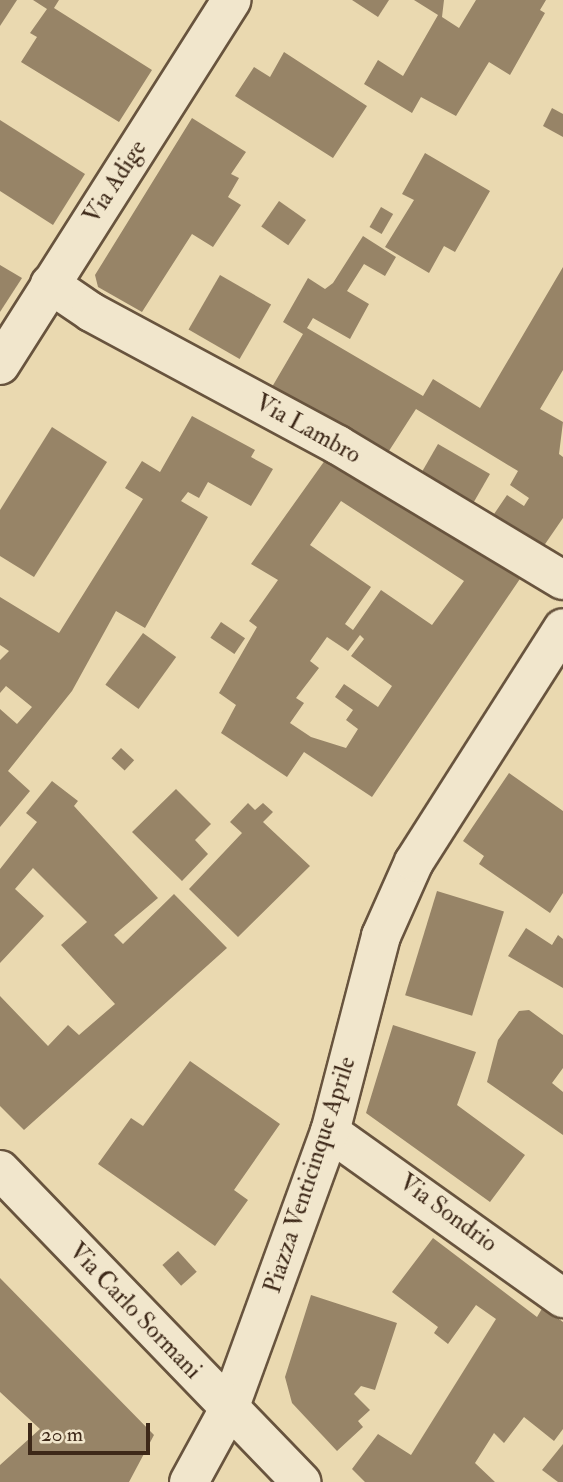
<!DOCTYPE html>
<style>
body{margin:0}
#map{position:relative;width:563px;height:1482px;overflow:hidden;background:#ead9b0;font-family:"IM FELL Double Pica",serif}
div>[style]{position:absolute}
.building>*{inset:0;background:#978467;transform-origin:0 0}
.roads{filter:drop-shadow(2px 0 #68543e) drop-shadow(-2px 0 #68543e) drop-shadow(0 2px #68543e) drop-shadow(0 -2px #68543e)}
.minor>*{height:38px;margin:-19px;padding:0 19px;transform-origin:19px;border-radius:19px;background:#f1e6cc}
.tertiary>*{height:38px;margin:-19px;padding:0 19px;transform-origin:19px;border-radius:19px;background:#f1e6cc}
.secondary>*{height:38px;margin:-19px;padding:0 19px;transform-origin:19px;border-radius:19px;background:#f1e6cc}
span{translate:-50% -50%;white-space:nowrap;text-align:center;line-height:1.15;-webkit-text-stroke:5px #f1e6cc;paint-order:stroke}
.street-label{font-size:24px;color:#3d2818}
.scale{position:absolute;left:28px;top:1423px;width:122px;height:32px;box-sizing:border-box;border:4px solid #3d2818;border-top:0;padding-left:9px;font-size:21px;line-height:24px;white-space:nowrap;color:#3d2818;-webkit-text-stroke:5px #f1e6cc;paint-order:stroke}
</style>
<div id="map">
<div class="building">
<div style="clip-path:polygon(0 0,17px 0,0 26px)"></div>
<div style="clip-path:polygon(33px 0,59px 0,54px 8px,152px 70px,119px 122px,21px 62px,37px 37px,30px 33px,47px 9px)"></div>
<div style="clip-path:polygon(352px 0,389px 0,378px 17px)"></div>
<div style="clip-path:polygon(414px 0,444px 0,442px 17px,459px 28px,476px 0,546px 0,540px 10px,545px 13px,510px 75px,489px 62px,456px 116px,421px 97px,412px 113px,364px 84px,378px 60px,403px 76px,438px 15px)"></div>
<div style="clip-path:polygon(284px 52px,367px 106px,333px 158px,235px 96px,254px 67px,270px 77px)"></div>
<div style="clip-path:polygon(552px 108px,563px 114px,563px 137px,543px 126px)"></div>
<div style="clip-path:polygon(192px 118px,246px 152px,231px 174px,239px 178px,228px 197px,241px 205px,213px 247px,192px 234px,142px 312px,98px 287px,95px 275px)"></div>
<div style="clip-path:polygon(0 120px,85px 174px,53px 225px,0 191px)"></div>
<div style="clip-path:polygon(425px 153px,490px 191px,455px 252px,444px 246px,429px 273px,385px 247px,414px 200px,402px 194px)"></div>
<div style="left:279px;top:201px;width:33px;height:31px;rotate:35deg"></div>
<div style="left:381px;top:207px;width:14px;height:23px;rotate:30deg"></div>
<div style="clip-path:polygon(363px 236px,396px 257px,385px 276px,364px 264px,347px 291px,369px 304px,350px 339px,313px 318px,307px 328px,423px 396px,433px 379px,480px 408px,563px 267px,563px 370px,540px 409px,563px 422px,559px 454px,563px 457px,563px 518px,541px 550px,492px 517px,507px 495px,524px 506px,529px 498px,510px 485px,518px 471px,416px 409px,387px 454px,272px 387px,303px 334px,283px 322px,308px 278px,325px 289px,333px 283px)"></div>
<div style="clip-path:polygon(0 265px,22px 278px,0 312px)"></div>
<div style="left:220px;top:275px;width:59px;height:63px;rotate:30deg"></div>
<div style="clip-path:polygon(192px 416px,255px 450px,251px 457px,273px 469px,251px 506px,208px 482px,199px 498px,188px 492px,181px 501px,208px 517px,145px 628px,116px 611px,72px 691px,8px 771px,30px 791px,0 827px,0 709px,17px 724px,32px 707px,6px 686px,0 693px,0 660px,9px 651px,0 645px,0 597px,59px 633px,143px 499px,125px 488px,142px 461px,160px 472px)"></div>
<div style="clip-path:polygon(52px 427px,107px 462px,34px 577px,0 556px,0 510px)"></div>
<div style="left:438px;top:444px;width:60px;height:34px;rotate:30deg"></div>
<div style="clip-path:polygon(evenodd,333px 449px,526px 570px,372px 797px,304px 752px,287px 777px,221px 733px,236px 705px,219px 693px,257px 627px,249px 621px,278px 580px,251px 564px,333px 449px,341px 501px,464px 581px,432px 625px,381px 590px,353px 630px,345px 624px,371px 587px,310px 545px,341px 501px,333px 449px,360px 635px,364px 639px,351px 656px,392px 686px,378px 707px,344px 684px,335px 697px,353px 710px,346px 720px,358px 729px,346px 748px,311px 737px,290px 723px,304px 703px,296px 698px,319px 668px,310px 661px,327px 637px,348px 651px,360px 635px)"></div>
<div style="left:221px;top:622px;width:29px;height:19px;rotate:34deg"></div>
<div style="left:143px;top:633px;width:41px;height:64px;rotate:36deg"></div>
<div style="left:121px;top:748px;width:18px;height:14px;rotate:43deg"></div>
<div style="clip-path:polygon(509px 773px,563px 811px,563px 893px,550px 913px,479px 864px,484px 856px,463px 841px)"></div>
<div style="clip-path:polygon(52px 781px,78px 801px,74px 806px,158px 898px,114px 935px,123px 944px,174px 894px,227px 948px,24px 1130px,0 1106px,0 996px,48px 1046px,68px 1025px,79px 1035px,115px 1004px,61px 945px,87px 922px,33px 868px,15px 889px,44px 916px,0 963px,0 869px,37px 822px,26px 813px)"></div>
<div style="clip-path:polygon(176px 789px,211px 824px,195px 840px,208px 854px,182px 881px,132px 832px)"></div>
<div style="clip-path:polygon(248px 803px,255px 810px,263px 803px,273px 812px,263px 822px,310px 866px,238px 937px,189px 889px,242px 833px,230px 822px)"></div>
<div style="left:437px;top:891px;width:70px;height:109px;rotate:17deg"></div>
<div style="clip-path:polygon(526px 928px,552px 945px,558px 935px,563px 939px,563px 988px,508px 956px)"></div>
<div style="clip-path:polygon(529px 1010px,563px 1035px,563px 1068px,552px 1083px,563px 1092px,563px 1135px,487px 1082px,498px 1040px,519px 1011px)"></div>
<div style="clip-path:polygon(393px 1025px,476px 1052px,457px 1105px,525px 1155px,490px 1202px,366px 1113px)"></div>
<div style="clip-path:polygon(190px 1061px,280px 1124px,234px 1190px,248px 1200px,215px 1246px,98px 1164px,131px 1118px,143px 1126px)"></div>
<div style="clip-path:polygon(433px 1238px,537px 1317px,543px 1307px,563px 1322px,563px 1429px,554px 1441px,524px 1417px,504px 1443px,494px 1433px,475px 1463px,495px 1482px,365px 1482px,352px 1469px,378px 1434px,411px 1455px,496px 1319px,476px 1305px,448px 1344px,434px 1333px,438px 1327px,392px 1292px)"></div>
<div style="left:178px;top:1251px;width:28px;height:21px;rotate:48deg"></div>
<div style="clip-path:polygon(0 1278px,154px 1435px,129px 1482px,0 1482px,0 1465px,40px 1429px,0 1392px)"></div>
<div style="clip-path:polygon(311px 1295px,397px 1323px,375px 1390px,361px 1386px,354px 1394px,370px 1410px,358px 1421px,363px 1427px,337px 1451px,292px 1403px,285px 1377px)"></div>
<div style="clip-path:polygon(563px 1444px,563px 1482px,558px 1482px,542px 1470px)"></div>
</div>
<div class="roads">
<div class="minor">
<div style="left:50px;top:284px;width:50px;rotate:34.3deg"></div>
<div style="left:91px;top:312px;width:281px;rotate:28.3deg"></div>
<div style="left:338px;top:445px;width:262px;rotate:31deg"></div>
<div style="left:0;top:365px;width:432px;rotate:-57.6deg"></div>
<div style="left:330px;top:1132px;width:286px;rotate:35.5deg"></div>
<div style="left:229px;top:1409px;width:295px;rotate:-70deg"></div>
<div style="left:330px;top:1132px;width:203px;rotate:-75.4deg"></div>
<div style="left:381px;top:936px;width:81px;rotate:-66deg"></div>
<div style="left:414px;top:862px;width:277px;rotate:-57.5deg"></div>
</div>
<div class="tertiary">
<div style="left:189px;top:1482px;width:83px;rotate:-61.3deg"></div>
</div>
<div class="secondary">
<div style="left:0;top:1170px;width:434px;rotate:46deg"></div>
</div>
</div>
<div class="street-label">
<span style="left:115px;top:182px;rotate:-57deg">Via Adige</span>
<span style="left:308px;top:429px;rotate:29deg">Via Lambro</span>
<span style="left:310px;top:1175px;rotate:-72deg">Piazza Venticinque Aprile</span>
<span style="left:448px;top:1213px;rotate:36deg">Via Sondrio</span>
<span style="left:135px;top:1311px;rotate:46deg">Via Carlo Sormani</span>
</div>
<div class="scale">20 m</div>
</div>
